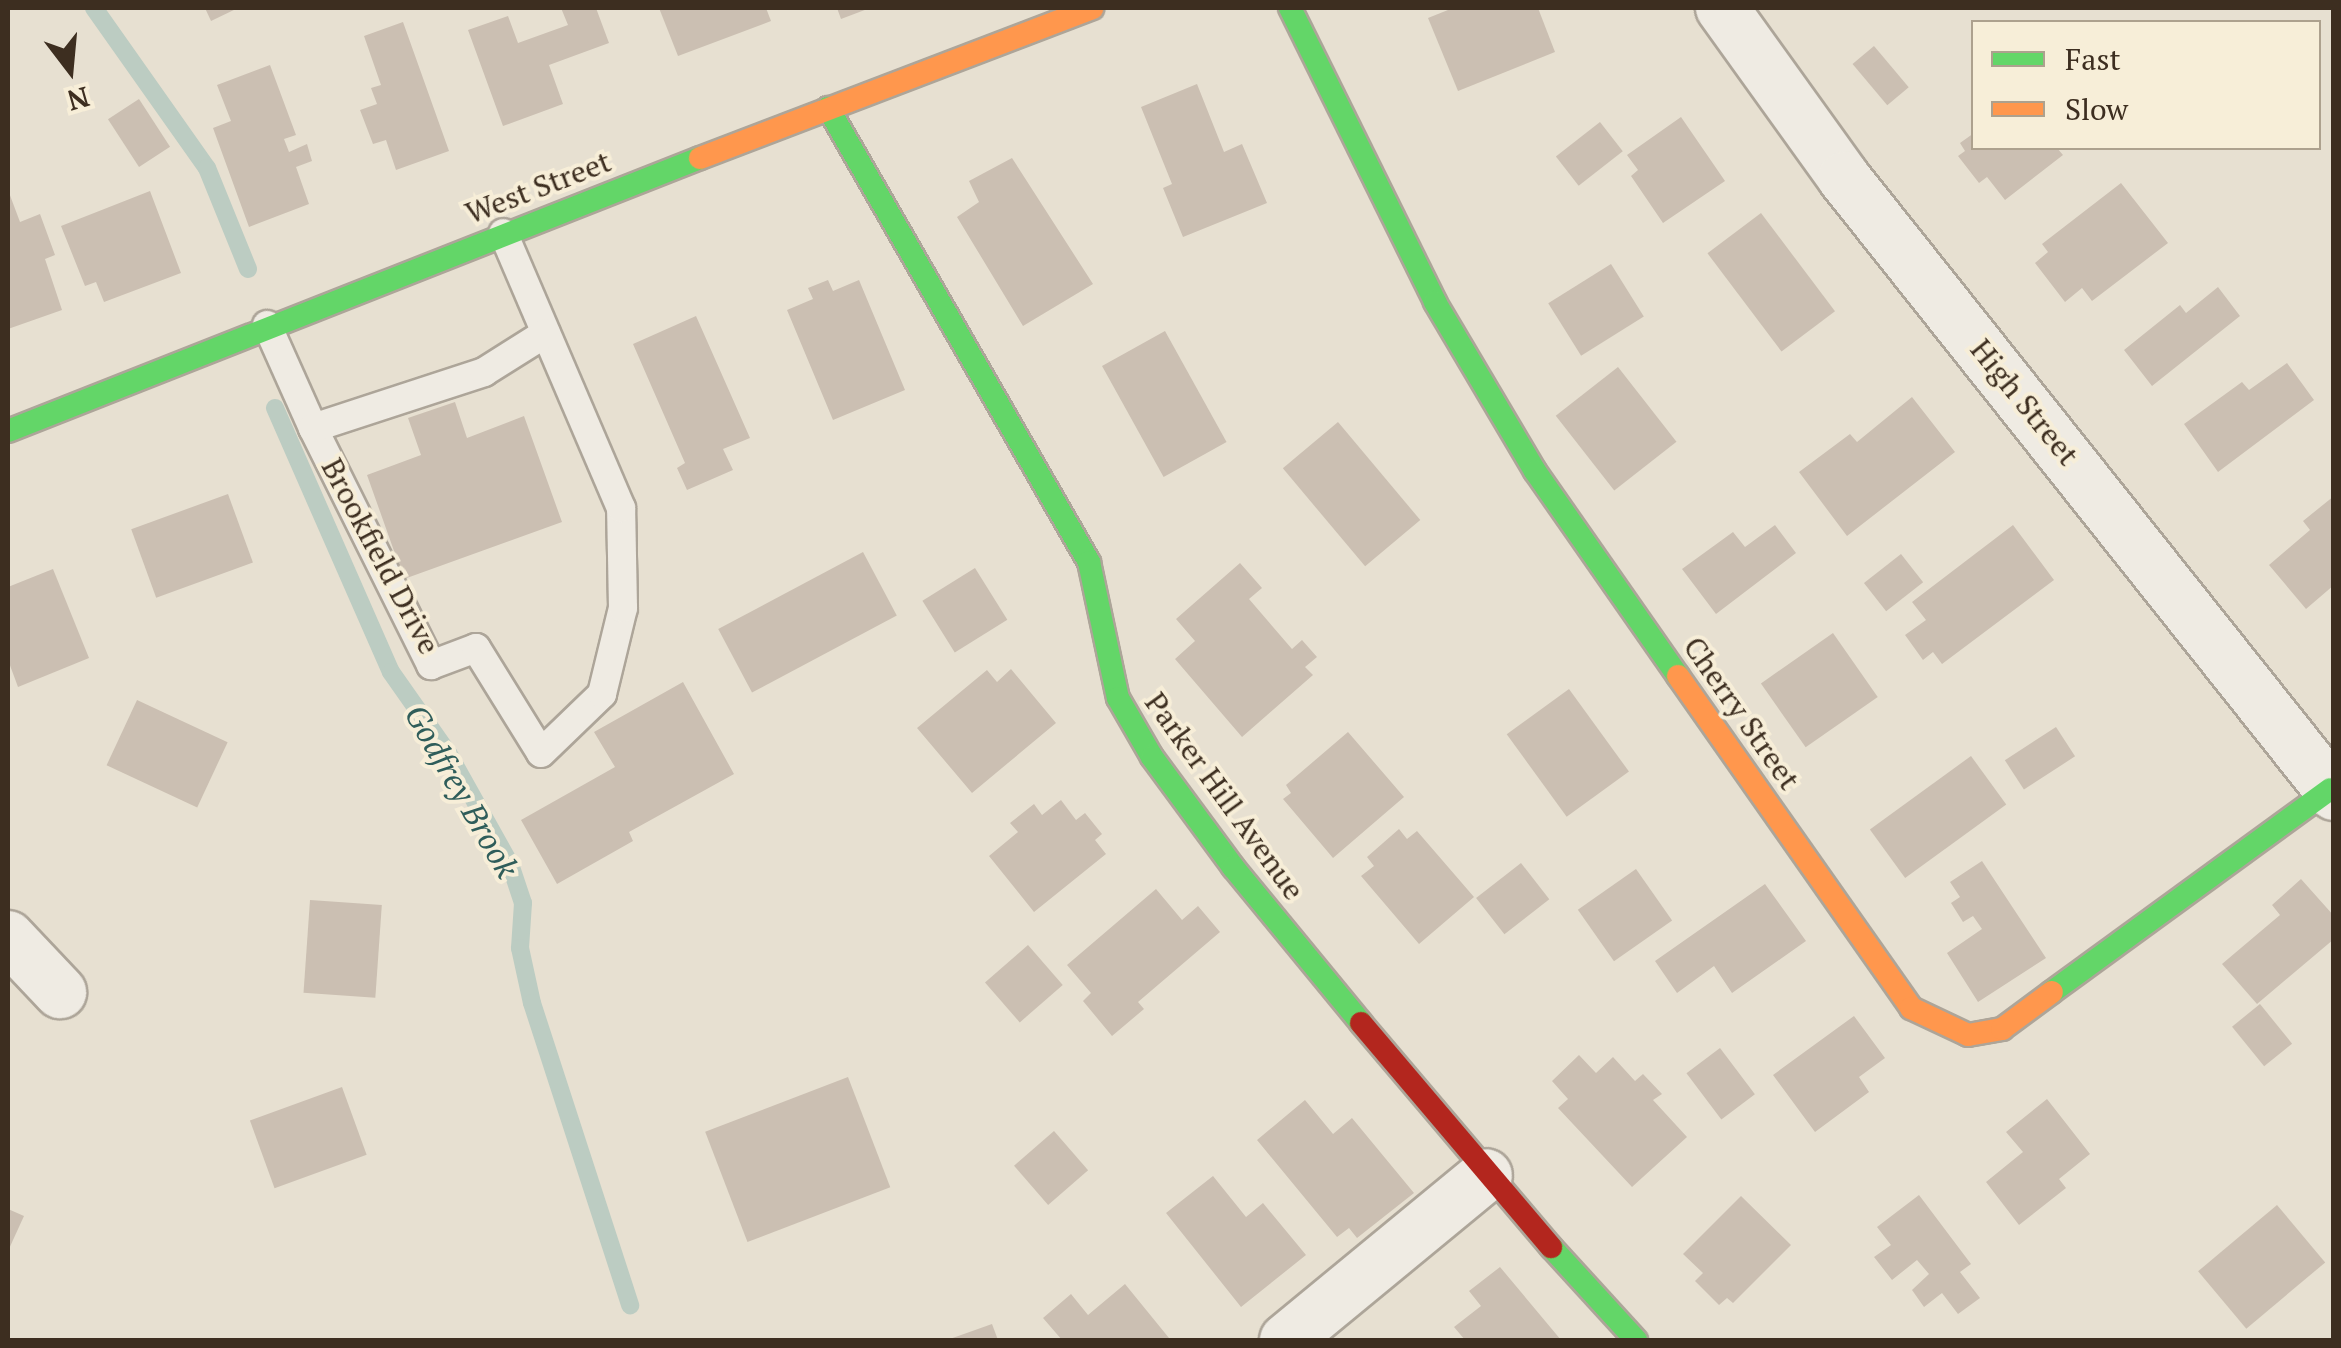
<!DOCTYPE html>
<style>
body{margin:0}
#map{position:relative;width:2341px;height:1348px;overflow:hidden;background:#e7e0d1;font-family:"PT Serif",serif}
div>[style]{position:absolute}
.stream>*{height:18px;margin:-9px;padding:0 9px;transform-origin:9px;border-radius:9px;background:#bcccc2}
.building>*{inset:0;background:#cbbfb2;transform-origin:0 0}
.roads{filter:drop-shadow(2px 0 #ada599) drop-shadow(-2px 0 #ada599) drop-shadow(0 2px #ada599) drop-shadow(0 -2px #ada599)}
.lane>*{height:28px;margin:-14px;padding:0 14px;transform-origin:14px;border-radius:14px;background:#efebe3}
.street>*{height:52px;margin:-26px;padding:0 26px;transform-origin:26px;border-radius:26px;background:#efebe3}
.fast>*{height:22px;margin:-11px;padding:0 11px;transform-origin:11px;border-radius:11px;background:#63d668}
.slow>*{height:22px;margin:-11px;padding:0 11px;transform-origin:11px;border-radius:11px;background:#ff974d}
.jam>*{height:22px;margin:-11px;padding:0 11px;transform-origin:11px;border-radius:11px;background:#b3261e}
span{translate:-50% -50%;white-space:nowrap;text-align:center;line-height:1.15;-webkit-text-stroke:8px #f7eed8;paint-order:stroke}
.street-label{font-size:30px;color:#3d2e20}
.water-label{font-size:32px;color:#2f5d5a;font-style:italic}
.frame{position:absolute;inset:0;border:10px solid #3d2e20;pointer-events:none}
.legend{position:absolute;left:1971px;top:20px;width:350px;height:130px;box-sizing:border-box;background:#f7eed8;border:2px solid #ada18e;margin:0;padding:12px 18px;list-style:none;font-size:30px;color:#3d2e20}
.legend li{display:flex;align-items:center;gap:20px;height:50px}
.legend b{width:50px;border:2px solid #ada18e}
.north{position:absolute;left:20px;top:20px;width:100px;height:100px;-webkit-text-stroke:8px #f7eed8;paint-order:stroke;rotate:164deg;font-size:28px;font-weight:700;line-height:40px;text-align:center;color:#3d2e20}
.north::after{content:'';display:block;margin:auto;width:35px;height:45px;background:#3d2e20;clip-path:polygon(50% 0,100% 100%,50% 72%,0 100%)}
</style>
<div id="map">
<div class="stream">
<div style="left:94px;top:8px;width:196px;rotate:54.8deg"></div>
<div style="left:207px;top:168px;width:109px;rotate:67.9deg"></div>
<div style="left:275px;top:408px;width:288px;rotate:66.3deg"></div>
<div style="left:391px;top:672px;width:99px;rotate:54.9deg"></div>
<div style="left:448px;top:753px;width:127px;rotate:60.8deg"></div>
<div style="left:510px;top:864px;width:41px;rotate:71.6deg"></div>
<div style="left:523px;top:903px;width:45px;rotate:93.8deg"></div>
<div style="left:520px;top:948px;width:56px;rotate:77.7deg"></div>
<div style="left:532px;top:1003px;width:318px;rotate:72deg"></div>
</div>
<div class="building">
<div style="clip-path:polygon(205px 8px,238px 8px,211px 21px)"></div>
<div style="clip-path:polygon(561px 8px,596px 8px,609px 43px,549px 65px,563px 104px,503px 126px,468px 30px,508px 16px,518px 43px,568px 25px)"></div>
<div style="clip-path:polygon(659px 8px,766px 8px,771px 21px,678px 56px)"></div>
<div style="clip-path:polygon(837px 8px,870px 8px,841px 19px)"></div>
<div style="clip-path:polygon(1453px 8px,1538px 8px,1555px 52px,1458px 91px,1428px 18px)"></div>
<div style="clip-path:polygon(403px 22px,449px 151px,396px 170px,386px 140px,373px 144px,360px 110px,377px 104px,371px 88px,381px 85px,364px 36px)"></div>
<div style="left:1874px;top:46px;width:54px;height:28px;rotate:50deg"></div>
<div style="clip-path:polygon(270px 65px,296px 135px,284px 139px,289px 152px,307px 144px,312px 161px,296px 167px,309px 204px,249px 227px,213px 128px,231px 121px,217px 85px)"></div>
<div style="clip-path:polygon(1197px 84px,1224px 152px,1242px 144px,1267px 203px,1183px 237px,1163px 188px,1172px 184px,1141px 107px)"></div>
<div style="left:139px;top:99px;width:57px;height:37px;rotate:57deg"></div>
<div style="clip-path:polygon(1681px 117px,1725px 181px,1663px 223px,1631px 176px,1638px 170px,1627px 155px)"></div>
<div style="left:1600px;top:122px;width:37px;height:56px;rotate:52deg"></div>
<div style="clip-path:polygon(1974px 133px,1974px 148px,2057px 148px,2063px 155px,2005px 200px,1987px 177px,1979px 183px,1958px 156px,1965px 151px,1960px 143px)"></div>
<div style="clip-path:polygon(1012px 158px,1093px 284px,1023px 326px,957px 217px,979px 202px,969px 181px)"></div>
<div style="clip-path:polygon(2121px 183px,2168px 243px,2092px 301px,2082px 288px,2065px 302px,2035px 263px,2048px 252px,2042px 244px)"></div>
<div style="clip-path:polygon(8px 190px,20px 222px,40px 214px,55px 255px,45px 259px,62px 310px,8px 329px)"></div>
<div style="clip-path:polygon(150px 191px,181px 273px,104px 302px,96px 282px,85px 286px,61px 226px)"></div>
<div style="left:1761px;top:213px;width:123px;height:67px;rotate:53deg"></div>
<div style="left:1611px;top:264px;width:62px;height:74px;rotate:58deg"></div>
<div style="clip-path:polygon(828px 280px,833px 291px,859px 280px,905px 390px,833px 420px,787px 310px,813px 299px,808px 288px)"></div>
<div style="clip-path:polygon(2218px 287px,2240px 316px,2152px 386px,2124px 350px,2180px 305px,2186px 313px)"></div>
<div style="clip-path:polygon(696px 316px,750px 438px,723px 449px,733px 470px,687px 490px,677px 468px,685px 463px,633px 344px)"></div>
<div style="left:1165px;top:331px;width:127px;height:72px;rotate:61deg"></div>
<div style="clip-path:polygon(2287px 363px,2314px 400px,2218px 472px,2184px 424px,2242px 382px,2249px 390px)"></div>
<div style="left:1618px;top:367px;width:95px;height:79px;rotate:52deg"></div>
<div style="clip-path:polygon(1912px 397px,1955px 452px,1847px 536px,1799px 472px,1850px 434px,1857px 442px)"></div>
<div style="clip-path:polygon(455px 402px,467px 438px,524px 416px,562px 522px,404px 579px,367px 475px,421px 455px,408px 418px)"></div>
<div style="left:1338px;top:422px;width:128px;height:72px;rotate:50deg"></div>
<div style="left:228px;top:494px;width:73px;height:103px;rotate:70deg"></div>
<div style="clip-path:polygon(2334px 496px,2334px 585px,2306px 609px,2269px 565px,2310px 530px,2303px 521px)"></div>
<div style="clip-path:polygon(1775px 525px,1796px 553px,1716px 614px,1682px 569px,1733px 532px,1745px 547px)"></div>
<div style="clip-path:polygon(2013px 525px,2054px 580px,1942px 664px,1933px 652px,1923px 660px,1905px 635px,1926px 620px,1912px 602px)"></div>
<div style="left:863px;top:552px;width:72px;height:164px;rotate:62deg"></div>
<div style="left:1901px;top:554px;width:36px;height:47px;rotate:52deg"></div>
<div style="clip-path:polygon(1240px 563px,1262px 588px,1249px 599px,1292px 649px,1302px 640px,1317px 657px,1305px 667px,1313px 675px,1242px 737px,1175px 659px,1195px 641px,1176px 619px)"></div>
<div style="left:975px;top:568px;width:61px;height:62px;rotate:58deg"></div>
<div style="clip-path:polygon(53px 569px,89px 658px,18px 687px,8px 660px,8px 587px)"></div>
<div style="left:1833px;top:633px;width:78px;height:88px;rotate:55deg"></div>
<div style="clip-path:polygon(1011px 669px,1056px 723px,972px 793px,917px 728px,987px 670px,997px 682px)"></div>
<div style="clip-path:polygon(683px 682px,734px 774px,629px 832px,633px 841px,557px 884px,521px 820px,615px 767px,594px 732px)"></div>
<div style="left:1569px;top:689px;width:102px;height:77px;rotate:54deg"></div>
<div style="left:137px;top:700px;width:100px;height:72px;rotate:25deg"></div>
<div style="left:2056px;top:727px;width:35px;height:61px;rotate:57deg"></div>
<div style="clip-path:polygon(1348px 732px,1404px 797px,1333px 858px,1283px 799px,1291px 793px,1286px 785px)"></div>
<div style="left:1971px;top:756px;width:60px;height:125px;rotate:54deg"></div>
<div style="clip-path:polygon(1061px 800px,1076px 820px,1085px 813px,1102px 834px,1095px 840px,1106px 854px,1034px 912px,989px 856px,1018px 832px,1010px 823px,1034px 804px,1042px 815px)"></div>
<div style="clip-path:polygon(1399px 829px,1407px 839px,1417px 831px,1474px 897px,1419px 944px,1361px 876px,1374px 866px,1367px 857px)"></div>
<div style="clip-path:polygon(1982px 861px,2046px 958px,1978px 1002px,1947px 953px,1982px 929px,1973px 916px,1963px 922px,1951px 903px,1960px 897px,1950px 882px)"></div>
<div style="left:1521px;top:863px;width:46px;height:57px;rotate:52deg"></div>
<div style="left:1636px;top:869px;width:63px;height:71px;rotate:55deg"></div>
<div style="clip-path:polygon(2301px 879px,2334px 916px,2334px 939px,2257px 1004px,2222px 964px,2280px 915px,2272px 905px)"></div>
<div style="clip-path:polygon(1765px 884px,1806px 941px,1732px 993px,1714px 966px,1677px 993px,1655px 961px)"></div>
<div style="clip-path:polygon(1156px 889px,1182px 920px,1198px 906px,1220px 932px,1138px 1002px,1144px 1009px,1112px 1036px,1083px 1001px,1091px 993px,1067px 965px)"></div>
<div style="left:310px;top:900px;width:72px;height:93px;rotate:4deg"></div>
<div style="left:1028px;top:945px;width:53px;height:57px;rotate:49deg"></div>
<div style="left:2260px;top:1004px;width:51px;height:36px;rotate:51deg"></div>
<div style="clip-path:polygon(1854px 1016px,1885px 1058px,1859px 1077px,1869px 1092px,1815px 1132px,1773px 1075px)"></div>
<div style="left:1720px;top:1048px;width:58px;height:42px;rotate:53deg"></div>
<div style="clip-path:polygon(1579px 1055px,1596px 1073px,1613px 1057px,1635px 1081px,1643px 1074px,1662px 1094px,1653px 1100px,1687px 1137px,1632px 1187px,1558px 1108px,1568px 1099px,1552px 1081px)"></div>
<div style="left:848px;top:1077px;width:118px;height:153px;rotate:69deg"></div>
<div style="left:342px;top:1087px;width:72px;height:98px;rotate:70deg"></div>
<div style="clip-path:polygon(2047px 1099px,2090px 1154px,2059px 1179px,2066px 1188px,2019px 1225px,1986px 1182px,2023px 1152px,2006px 1132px)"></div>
<div style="clip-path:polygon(1305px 1100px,1333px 1134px,1352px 1118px,1414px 1193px,1357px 1238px,1349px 1228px,1337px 1237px,1257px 1140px)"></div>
<div style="left:1054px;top:1131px;width:52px;height:53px;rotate:49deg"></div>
<div style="clip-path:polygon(1213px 1176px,1246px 1217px,1263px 1203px,1306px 1255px,1241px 1307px,1166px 1213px)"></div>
<div style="clip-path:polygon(1919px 1195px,1971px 1264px,1960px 1272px,1980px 1298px,1958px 1314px,1942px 1293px,1924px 1307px,1912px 1290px,1929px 1274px,1917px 1260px,1892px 1280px,1874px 1257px,1891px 1245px,1877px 1227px)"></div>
<div style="clip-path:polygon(1741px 1196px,1791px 1245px,1733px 1303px,1727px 1298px,1719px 1305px,1695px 1281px,1703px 1273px,1683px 1254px)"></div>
<div style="left:2277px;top:1205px;width:75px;height:103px;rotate:50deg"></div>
<div style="clip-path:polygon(8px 1209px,24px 1216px,8px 1251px)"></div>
<div style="clip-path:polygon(1500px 1267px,1561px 1340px,1465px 1340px,1454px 1327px,1481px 1306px,1469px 1291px)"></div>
<div style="clip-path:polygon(1125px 1284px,1169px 1338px,1166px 1340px,1062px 1340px,1043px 1318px,1071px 1294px,1088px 1315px)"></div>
<div style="clip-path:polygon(992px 1324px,998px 1340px,947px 1340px)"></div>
</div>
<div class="roads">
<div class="lane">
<div style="left:267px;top:325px;width:113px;rotate:65.9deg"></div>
<div style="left:313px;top:428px;width:265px;rotate:63.5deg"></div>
<div style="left:431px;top:665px;width:48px;rotate:-20.7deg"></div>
<div style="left:476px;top:648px;width:123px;rotate:58.2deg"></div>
<div style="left:541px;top:753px;width:85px;rotate:-44deg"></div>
<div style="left:602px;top:694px;width:89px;rotate:-76.3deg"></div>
<div style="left:623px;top:608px;width:100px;rotate:-91.1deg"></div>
<div style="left:621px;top:508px;width:299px;rotate:-113.2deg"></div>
<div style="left:313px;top:428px;width:180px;rotate:-18.1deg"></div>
<div style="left:484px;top:372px;width:73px;rotate:-32.2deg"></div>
</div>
<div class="street">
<div style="left:1722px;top:8px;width:209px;rotate:54.3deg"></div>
<div style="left:1844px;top:178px;width:787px;rotate:51.5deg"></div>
<div style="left:8px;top:937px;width:76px;rotate:46.6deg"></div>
<div style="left:1286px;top:1340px;width:259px;rotate:-39.5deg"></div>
</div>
<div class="fast">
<div style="left:1290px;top:8px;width:328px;rotate:63.7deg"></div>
<div style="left:1435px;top:302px;width:196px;rotate:59.4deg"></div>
<div style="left:1535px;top:471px;width:250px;rotate:55.1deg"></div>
<div style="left:828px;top:108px;width:524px;rotate:60.11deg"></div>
<div style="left:1089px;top:562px;width:139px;rotate:78deg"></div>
<div style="left:1118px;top:698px;width:68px;rotate:60deg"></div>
<div style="left:1152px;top:757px;width:137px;rotate:53.6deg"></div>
<div style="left:1233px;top:867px;width:202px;rotate:50.6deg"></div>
<div style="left:8px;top:431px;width:744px;rotate:-21.53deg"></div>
<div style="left:2052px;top:992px;width:344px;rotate:-36.1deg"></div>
<div style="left:1551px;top:1247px;width:126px;rotate:47.6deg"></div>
</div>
<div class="slow">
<div style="left:700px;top:158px;width:420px;rotate:-20.9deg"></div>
<div style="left:1678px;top:676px;width:406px;rotate:54.9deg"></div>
<div style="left:1911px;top:1008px;width:63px;rotate:25.3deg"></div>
<div style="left:1968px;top:1035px;width:35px;rotate:-10deg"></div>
<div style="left:2002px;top:1029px;width:62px;rotate:-36.5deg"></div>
</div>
<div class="jam">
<div style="left:1361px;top:1023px;width:294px;rotate:49.7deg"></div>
</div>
</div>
<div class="street-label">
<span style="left:538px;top:187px;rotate:-21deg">West Street</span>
<span style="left:2025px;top:402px;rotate:51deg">High Street</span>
<span style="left:381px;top:556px;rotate:62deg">Brookfield Drive</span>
<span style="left:1742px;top:713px;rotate:55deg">Cherry Street</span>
<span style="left:1225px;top:796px;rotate:54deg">Parker Hill Avenue</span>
</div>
<div class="water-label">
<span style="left:462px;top:791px;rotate:60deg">Godfrey Brook</span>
</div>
<div class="frame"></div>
<ul class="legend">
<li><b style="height:12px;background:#63d668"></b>Fast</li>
<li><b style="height:12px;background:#ff974d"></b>Slow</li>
</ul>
<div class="north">N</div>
</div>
